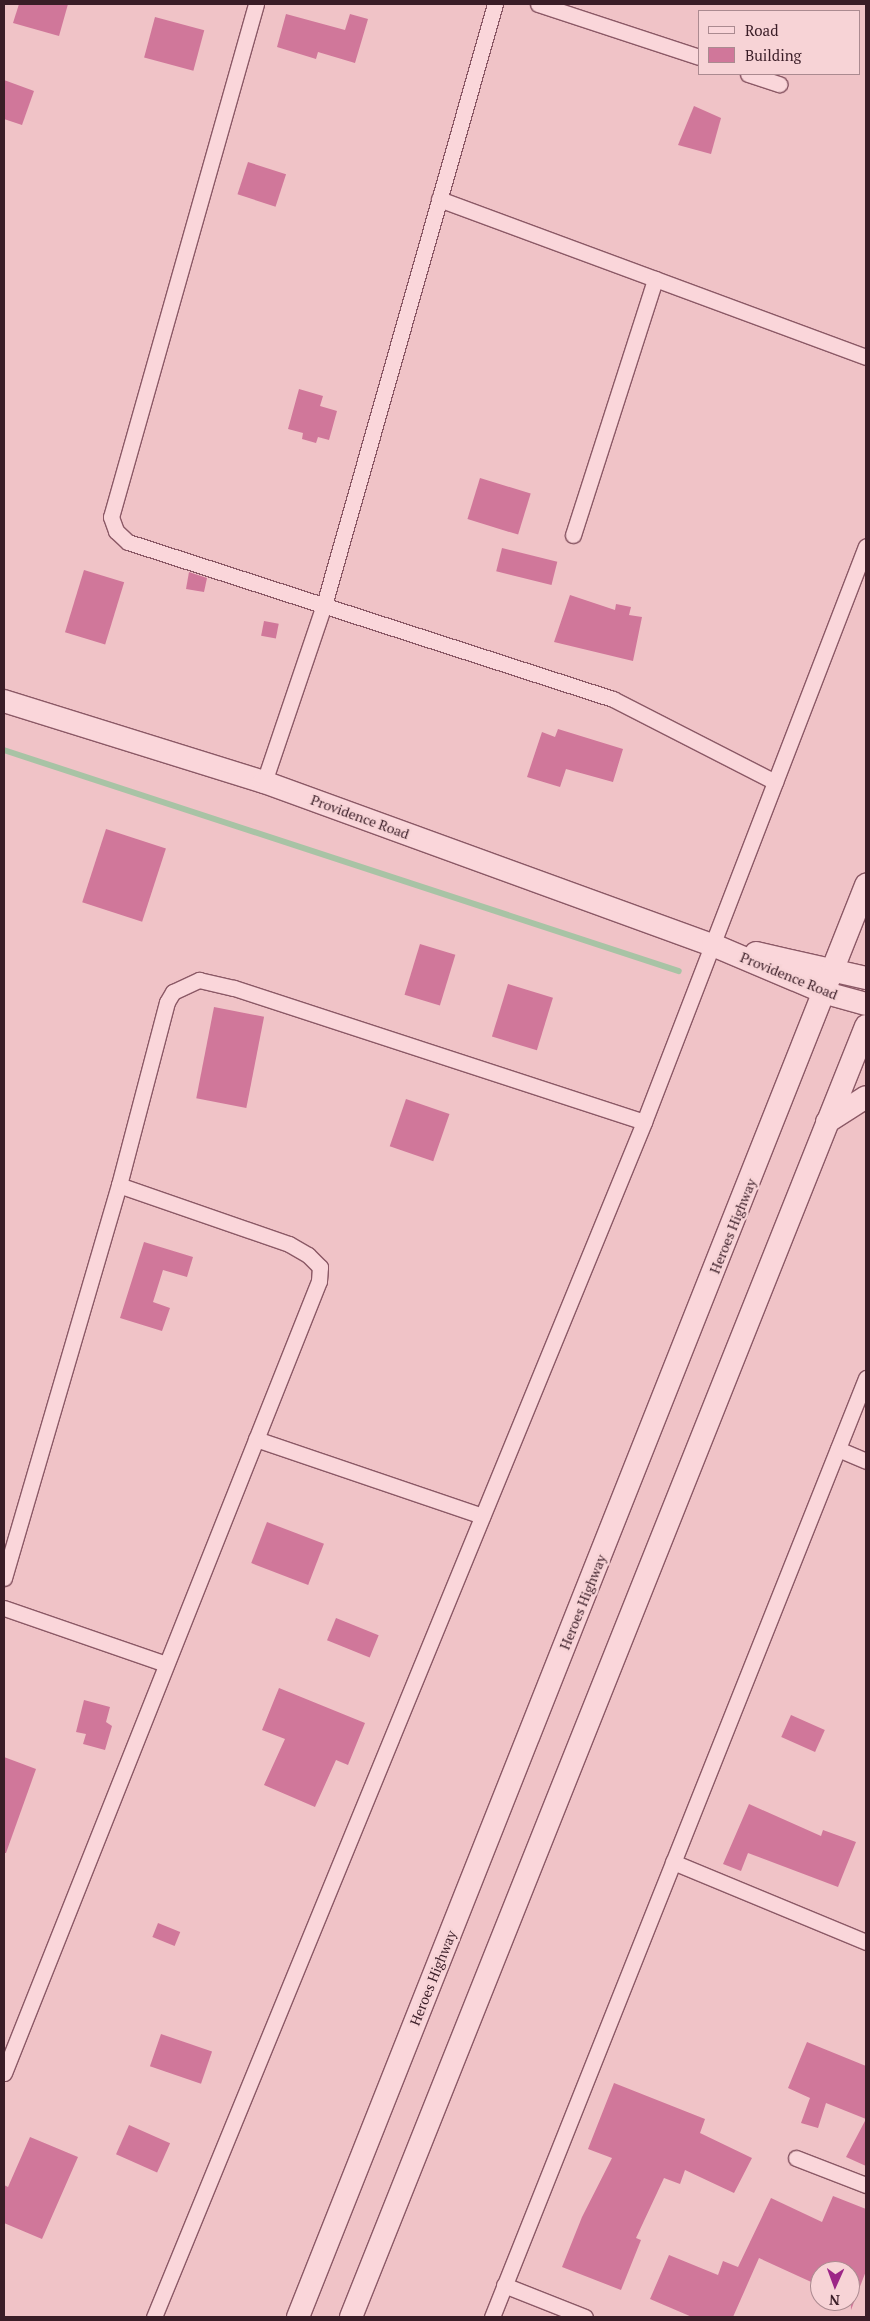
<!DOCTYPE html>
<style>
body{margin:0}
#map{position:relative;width:870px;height:2321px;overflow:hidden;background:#f0c3c7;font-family:"PT Serif",serif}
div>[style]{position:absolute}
.stream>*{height:5.5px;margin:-2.75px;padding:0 2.75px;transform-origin:2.75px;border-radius:2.75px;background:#a8c3a5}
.building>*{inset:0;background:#d0779a;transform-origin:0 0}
.roads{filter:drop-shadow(1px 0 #8b5966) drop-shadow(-1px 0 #8b5966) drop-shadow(0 1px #8b5966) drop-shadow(0 -1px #8b5966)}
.street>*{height:15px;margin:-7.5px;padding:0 7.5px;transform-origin:7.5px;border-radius:7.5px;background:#fad6da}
.secondary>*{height:22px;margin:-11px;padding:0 11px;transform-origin:11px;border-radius:11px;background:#fad6da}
span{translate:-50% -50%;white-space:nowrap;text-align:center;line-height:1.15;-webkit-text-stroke:5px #f7d3d6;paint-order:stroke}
.street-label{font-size:14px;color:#3a1d27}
.frame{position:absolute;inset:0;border:5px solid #3a1d27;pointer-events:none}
.legend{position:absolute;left:698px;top:10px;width:162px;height:65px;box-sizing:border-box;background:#f7d3d6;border:1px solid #ab8a90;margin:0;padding:6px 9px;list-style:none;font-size:15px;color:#3a1d27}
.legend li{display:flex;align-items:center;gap:10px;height:25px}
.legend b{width:25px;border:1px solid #ab8a90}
.north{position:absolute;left:810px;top:2261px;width:50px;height:50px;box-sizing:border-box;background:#f7d3d6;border:1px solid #ab8a90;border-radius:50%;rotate:182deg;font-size:14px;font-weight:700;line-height:20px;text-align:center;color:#3a1d27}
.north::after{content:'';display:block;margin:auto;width:18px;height:22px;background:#9d2687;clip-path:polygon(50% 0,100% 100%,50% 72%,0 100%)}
</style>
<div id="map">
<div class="stream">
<div style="left:4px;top:750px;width:710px;rotate:18.13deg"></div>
</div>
<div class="building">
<div style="clip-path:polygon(19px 4px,68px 4px,59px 36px,13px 23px)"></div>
<div style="clip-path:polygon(286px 14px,345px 30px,350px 14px,368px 19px,355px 63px,318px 52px,316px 59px,277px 47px)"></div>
<div style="left:155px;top:17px;width:51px;height:42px;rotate:15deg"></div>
<div style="clip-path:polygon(4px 80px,34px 91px,22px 125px,4px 119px)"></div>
<div style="clip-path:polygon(694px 106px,721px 118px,711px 154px,678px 145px)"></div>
<div style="left:248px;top:162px;width:40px;height:34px;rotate:18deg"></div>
<div style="clip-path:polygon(299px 389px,323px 396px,320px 406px,337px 411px,329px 440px,318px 437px,316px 443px,302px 439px,303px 433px,288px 429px)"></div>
<div style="left:480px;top:478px;width:53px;height:43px;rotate:17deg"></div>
<div style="left:502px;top:548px;width:57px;height:24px;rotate:14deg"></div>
<div style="left:84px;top:570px;width:42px;height:65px;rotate:17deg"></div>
<div style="clip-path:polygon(189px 572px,207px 578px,204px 592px,186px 589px)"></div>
<div style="clip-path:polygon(570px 595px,615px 610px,616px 604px,631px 607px,629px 615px,642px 617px,633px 661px,554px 642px)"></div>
<div style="left:264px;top:621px;width:15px;height:15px;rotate:11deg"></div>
<div style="clip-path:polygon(558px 729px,623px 749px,613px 782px,566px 769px,560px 787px,527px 777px,542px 732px,555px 737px)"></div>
<div style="left:106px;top:829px;width:63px;height:77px;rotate:18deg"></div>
<div style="left:420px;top:944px;width:37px;height:53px;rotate:17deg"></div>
<div style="left:508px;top:984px;width:47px;height:55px;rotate:17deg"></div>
<div style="left:214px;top:1007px;width:51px;height:93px;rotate:11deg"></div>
<div style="left:406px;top:1099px;width:46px;height:50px;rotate:19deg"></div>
<div style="clip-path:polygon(144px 1242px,193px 1257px,187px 1277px,163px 1270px,153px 1302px,170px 1308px,162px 1331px,120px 1318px)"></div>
<div style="left:267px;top:1522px;width:61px;height:44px;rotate:21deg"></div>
<div style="left:336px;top:1618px;width:46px;height:24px;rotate:22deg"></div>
<div style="clip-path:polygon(279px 1688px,365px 1723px,348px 1765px,336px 1760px,315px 1807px,264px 1785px,285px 1739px,262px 1730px)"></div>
<div style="clip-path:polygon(84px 1700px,110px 1707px,106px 1722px,112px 1726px,105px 1750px,83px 1744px,86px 1734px,76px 1732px)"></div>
<div style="left:791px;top:1715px;width:37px;height:24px;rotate:24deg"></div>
<div style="clip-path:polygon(4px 1757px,36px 1769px,6px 1853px,4px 1853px)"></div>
<div style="clip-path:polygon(749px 1804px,821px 1836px,823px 1830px,856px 1842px,838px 1887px,748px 1853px,741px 1871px,723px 1864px)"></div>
<div style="left:158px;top:1923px;width:24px;height:15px;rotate:22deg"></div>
<div style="left:161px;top:2034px;width:54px;height:34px;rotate:19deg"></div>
<div style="clip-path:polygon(807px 2042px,866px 2066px,866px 2166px,846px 2157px,866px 2119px,826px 2103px,818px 2128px,801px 2123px,810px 2098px,788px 2088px)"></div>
<div style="clip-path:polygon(614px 2083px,705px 2119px,700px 2133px,752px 2158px,734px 2193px,685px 2170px,680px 2184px,664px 2178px,636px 2238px,641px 2240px,621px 2290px,562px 2267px,582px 2217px,612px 2158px,588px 2149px)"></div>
<div style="left:129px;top:2125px;width:45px;height:32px;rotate:24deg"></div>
<div style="clip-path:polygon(30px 2137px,78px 2157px,42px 2239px,4px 2223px,4px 2185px,8px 2187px)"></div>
<div style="clip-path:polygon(833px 2196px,866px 2209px,866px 2271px,851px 2310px,850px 2271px,820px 2271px,820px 2286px,759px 2258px,733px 2317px,692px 2317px,650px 2299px,669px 2255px,718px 2275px,723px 2261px,738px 2267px,771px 2198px,822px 2222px)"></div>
</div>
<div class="roads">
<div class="street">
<div style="left:256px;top:4px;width:533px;rotate:105.78deg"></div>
<div style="left:111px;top:517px;width:15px;rotate:70deg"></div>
<div style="left:116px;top:531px;width:16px;rotate:43deg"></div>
<div style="left:128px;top:542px;width:510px;rotate:17.94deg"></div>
<div style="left:613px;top:699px;width:182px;rotate:27.1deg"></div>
<div style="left:538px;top:4px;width:169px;rotate:18.2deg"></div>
<div style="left:748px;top:74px;width:33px;rotate:18deg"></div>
<div style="left:439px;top:199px;width:455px;rotate:20.3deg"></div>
<div style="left:573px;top:535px;width:269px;rotate:-72.2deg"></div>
<div style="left:264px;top:782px;width:187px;rotate:-71.3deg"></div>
<div style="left:324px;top:605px;width:625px;rotate:-74.12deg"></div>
<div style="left:256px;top:1439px;width:239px;rotate:18.8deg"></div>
<div style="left:838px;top:1449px;width:30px;rotate:23deg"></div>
<div style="left:4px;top:1578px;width:409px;rotate:-73.7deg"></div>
<div style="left:119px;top:1185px;width:189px;rotate:-75.3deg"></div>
<div style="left:167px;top:1002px;width:12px;rotate:-59deg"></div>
<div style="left:173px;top:992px;width:29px;rotate:-25deg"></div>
<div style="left:199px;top:980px;width:36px;rotate:13deg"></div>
<div style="left:234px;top:988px;width:431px;rotate:18.1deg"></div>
<div style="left:4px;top:1608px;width:171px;rotate:19.1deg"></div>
<div style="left:673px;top:1862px;width:209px;rotate:22.5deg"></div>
<div style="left:4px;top:2073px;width:852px;rotate:-68.31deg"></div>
<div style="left:319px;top:1281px;width:14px;rotate:-86deg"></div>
<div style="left:320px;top:1267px;width:17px;rotate:-135deg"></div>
<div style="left:308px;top:1255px;width:22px;rotate:-150deg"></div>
<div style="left:289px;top:1244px;width:180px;rotate:-160.9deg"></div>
<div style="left:796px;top:2158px;width:75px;rotate:21.1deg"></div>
<div style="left:504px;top:2285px;width:87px;rotate:21.6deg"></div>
<div style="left:154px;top:2317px;width:1292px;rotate:-67.7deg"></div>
<div style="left:644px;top:1122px;width:617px;rotate:-68.92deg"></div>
<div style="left:492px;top:2317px;width:1011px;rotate:-68.28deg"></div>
</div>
<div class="secondary">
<div style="left:4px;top:701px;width:272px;rotate:17.3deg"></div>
<div style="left:264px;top:782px;width:478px;rotate:20deg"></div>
<div style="left:713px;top:945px;width:123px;rotate:23deg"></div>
<div style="left:826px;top:993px;width:41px;rotate:15.4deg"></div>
<div style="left:756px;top:953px;width:113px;rotate:12.8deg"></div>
<div style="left:827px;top:1122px;width:46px;rotate:-32.7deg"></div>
<div style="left:298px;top:2317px;width:1541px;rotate:-68.36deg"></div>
<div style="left:351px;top:2317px;width:1390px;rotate:-68.25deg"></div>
</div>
</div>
<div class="street-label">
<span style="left:360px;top:817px;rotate:20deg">Providence Road</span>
<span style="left:789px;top:976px;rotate:22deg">Providence Road</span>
<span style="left:733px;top:1226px;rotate:-68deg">Heroes Highway</span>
<span style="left:583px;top:1602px;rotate:-68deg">Heroes Highway</span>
<span style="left:433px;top:1978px;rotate:-68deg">Heroes Highway</span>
</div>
<div class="frame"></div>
<ul class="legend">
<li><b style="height:6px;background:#fad6da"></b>Road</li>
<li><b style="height:14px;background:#d0779a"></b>Building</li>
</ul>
<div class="north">N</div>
</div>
